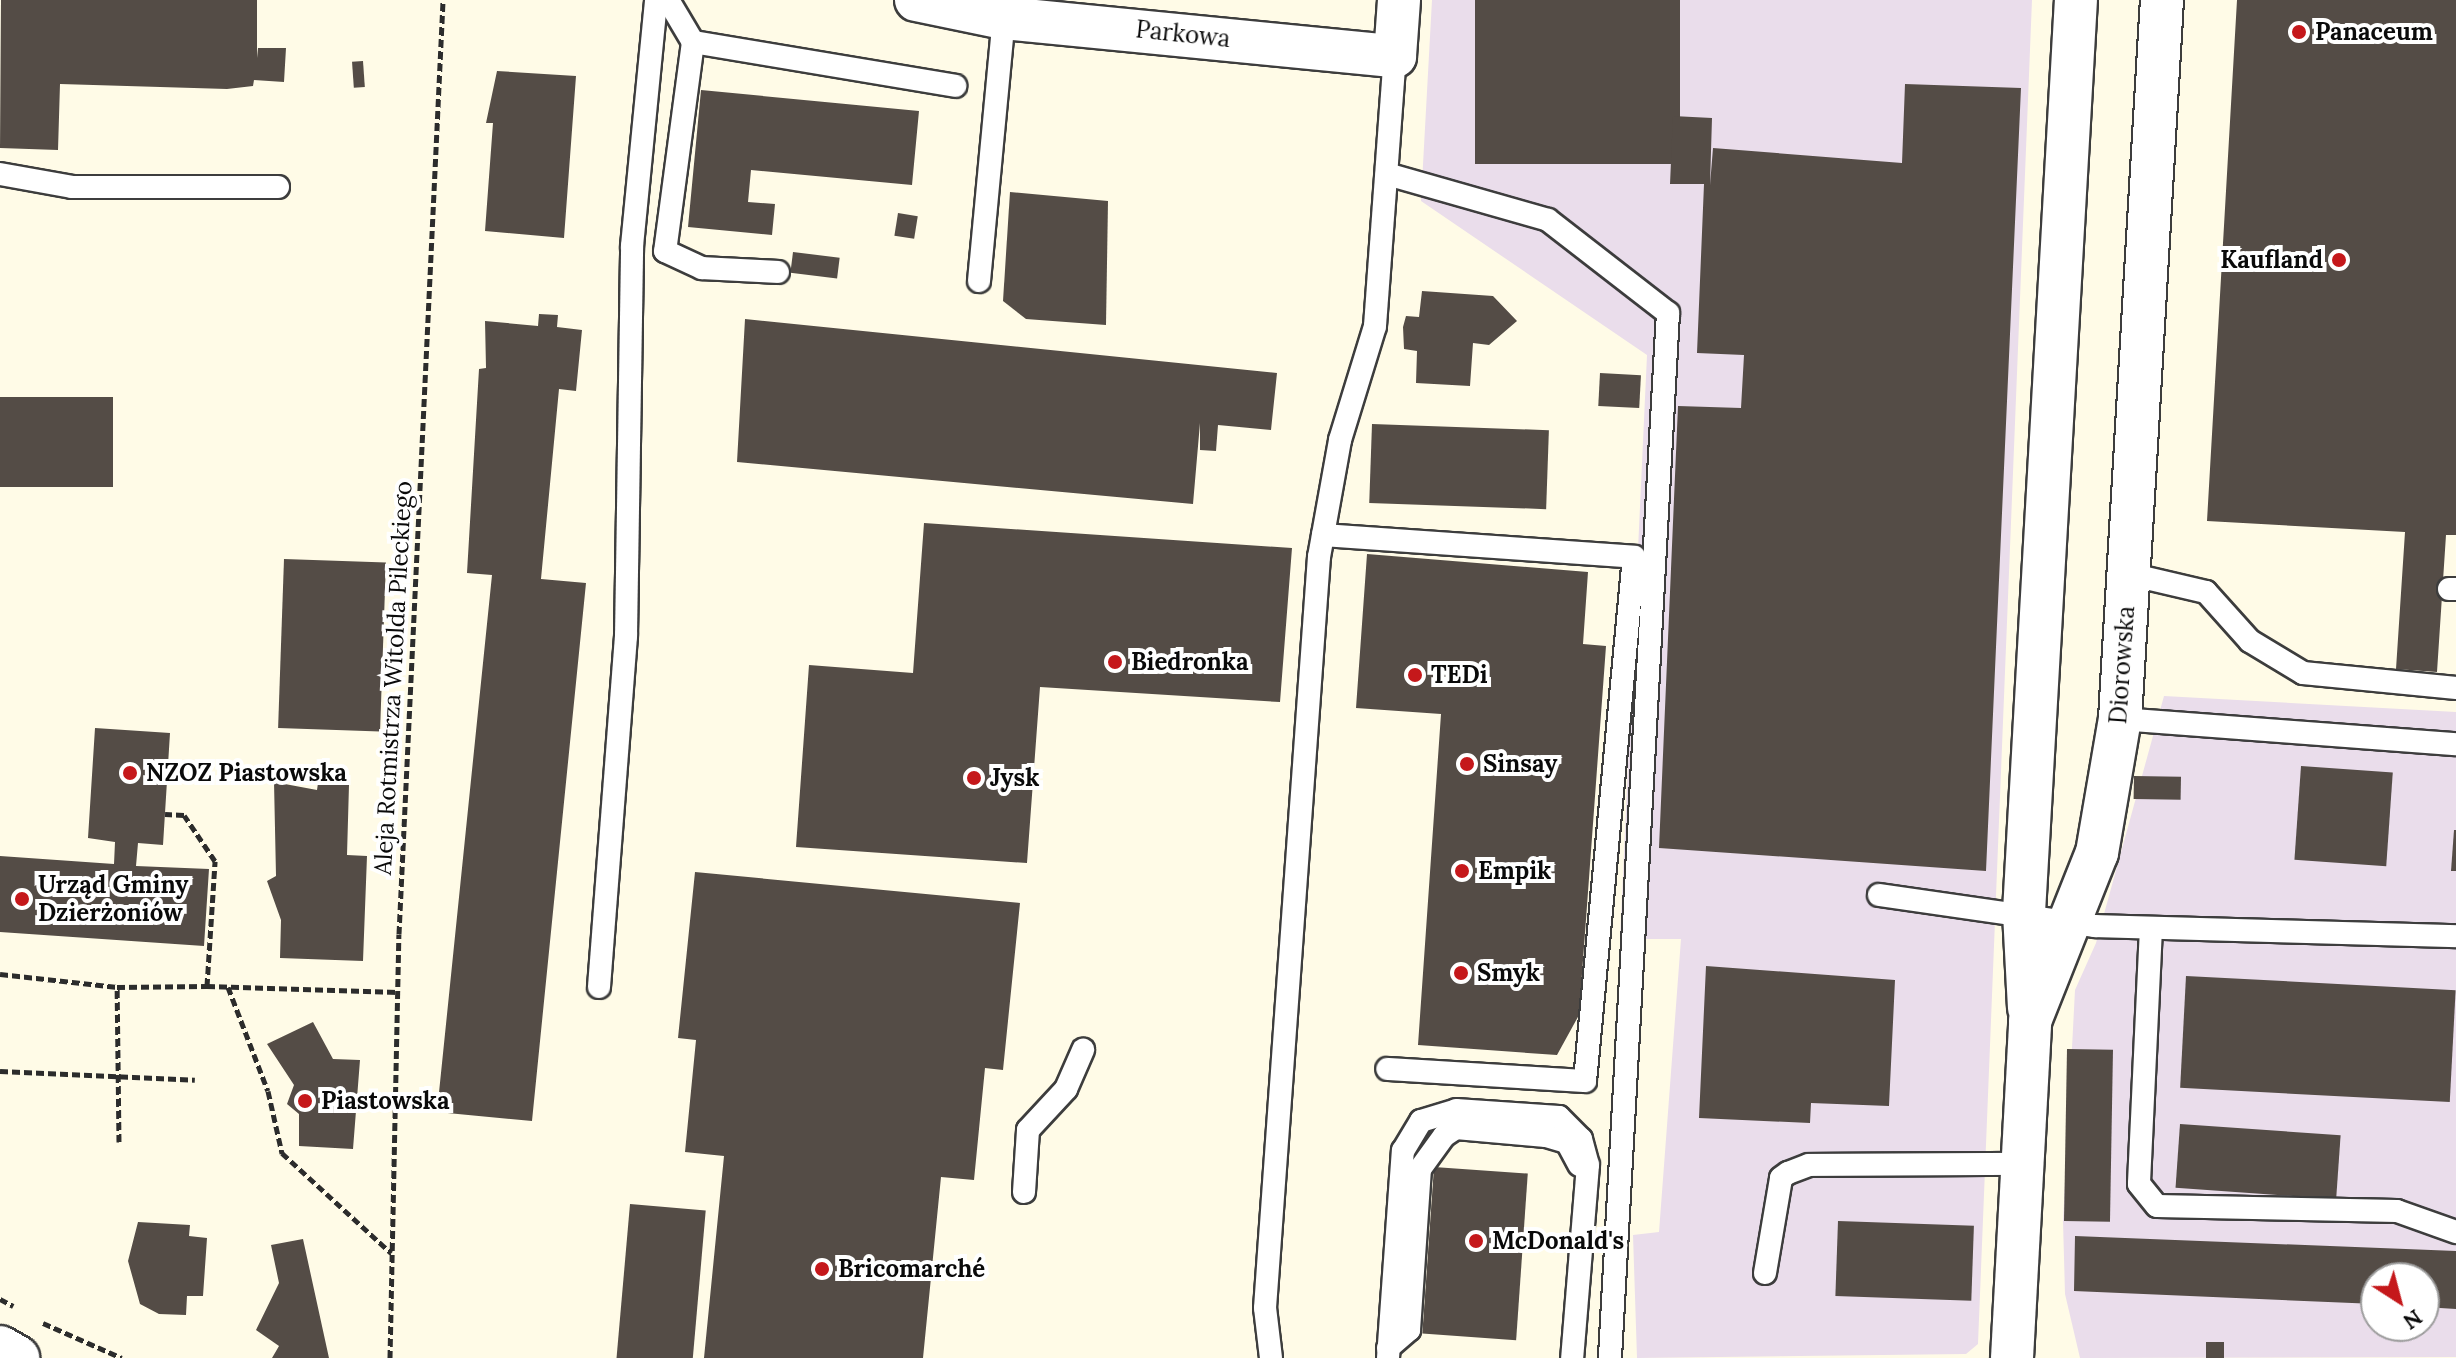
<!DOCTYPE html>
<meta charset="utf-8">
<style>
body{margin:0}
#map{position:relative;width:2456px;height:1358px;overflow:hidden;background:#fffbe7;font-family:Lora,serif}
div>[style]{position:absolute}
.industrial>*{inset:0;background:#eaddeb}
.building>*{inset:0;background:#544c46;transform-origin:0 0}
.path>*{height:5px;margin-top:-2.5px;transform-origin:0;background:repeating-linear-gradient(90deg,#2c2c2c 0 8px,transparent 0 12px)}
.roads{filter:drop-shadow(2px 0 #3d3d3d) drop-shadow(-2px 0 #3d3d3d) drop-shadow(0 2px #3d3d3d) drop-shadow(0 -2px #3d3d3d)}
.service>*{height:22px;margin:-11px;padding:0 11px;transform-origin:11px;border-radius:11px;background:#fff}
.minor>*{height:42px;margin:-21px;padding:0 21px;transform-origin:21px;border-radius:21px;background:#fff}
.tertiary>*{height:44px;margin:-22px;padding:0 22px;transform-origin:22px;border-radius:22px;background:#fff}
.dots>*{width:22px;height:22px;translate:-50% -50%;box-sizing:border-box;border:4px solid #fff;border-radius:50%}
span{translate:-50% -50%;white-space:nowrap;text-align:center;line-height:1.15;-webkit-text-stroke:8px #fff;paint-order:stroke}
.poi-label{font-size:24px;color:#0a0a0a;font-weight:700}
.left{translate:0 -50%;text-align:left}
.right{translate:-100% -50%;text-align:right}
.street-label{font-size:24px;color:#0a0a0a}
.north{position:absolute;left:2360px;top:1262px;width:80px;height:80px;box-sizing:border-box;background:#fff;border:2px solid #9d9d9d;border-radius:50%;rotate:144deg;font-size:22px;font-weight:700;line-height:32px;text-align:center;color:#0a0a0a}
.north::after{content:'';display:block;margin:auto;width:28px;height:36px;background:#c5181b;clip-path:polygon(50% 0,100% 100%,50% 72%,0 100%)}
</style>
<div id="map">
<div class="industrial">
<div style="clip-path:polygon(1432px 0,2032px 0,1978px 1344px,1966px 1354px,1637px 1358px,1633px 1235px,1659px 1232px,1681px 939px,1620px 939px,1647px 355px,1421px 201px)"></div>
<div style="clip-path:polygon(evenodd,2164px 696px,2456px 712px,2456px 1357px,2080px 1358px,2065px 1294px,2063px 1221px,2075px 990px,2096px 943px,2164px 696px,2376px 1278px,2424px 1278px,2424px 1326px,2376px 1326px,2376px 1278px)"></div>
</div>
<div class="building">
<div style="clip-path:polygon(1px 0,257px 0,257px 58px,258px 48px,286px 48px,284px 82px,254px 80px,253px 86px,227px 89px,60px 84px,58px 150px,0 148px)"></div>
<div style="left:1475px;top:0;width:205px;height:164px"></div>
<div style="clip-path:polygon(2237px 0,2456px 0,2456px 535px,2446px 535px,2437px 672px,2396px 669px,2405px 532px,2207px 521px)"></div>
<div style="left:363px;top:61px;width:26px;height:11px;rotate:86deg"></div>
<div style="clip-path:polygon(497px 71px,576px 76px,564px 238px,485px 231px,493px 123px,486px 123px)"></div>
<div style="clip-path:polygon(1905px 84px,2021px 88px,1986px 871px,1659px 848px,1678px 406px,1741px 408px,1744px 355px,1697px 353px,1704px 184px,1670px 184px,1673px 116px,1712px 118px,1710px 185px,1713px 148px,1902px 163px)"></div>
<div style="clip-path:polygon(701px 90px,919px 111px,912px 185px,751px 170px,748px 202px,775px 204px,772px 235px,688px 227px)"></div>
<div style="clip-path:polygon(1010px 192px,1108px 201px,1106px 325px,1026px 319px,1003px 301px)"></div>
<div style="left:898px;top:213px;width:20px;height:23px;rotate:9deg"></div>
<div style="left:793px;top:252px;width:47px;height:21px;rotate:7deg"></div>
<div style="clip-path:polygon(1422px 291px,1493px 296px,1517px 321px,1489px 345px,1473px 343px,1470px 386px,1416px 383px,1417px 351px,1404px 349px,1403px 327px,1406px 316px,1419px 317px)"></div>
<div style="clip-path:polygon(539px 314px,558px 315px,557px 327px,582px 330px,576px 391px,559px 389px,541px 579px,586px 583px,532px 1121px,437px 1112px,492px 575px,467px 573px,479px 369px,486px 368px,485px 321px,538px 326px)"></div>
<div style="clip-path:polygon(745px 319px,1277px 373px,1271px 430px,1218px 425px,1216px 451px,1200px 450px,1200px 423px,1193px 504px,737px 462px)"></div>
<div style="left:1600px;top:373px;width:41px;height:33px;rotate:3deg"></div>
<div style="left:0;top:397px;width:113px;height:90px"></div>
<div style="left:1372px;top:424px;width:177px;height:79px;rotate:2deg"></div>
<div style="clip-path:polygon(924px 523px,1292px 548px,1280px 702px,1040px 687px,1027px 863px,796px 847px,809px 665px,913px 673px)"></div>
<div style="clip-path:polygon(1367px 554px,1588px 572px,1583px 644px,1606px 646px,1579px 1015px,1557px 1055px,1418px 1045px,1441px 714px,1356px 708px)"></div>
<div style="left:284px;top:559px;width:102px;height:169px;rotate:2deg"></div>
<div style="clip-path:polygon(95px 728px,170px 733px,163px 845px,138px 843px,136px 866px,209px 869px,204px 946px,0 932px,0 856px,114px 864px,115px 842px,88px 838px)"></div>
<div style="left:2301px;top:766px;width:92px;height:94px;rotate:4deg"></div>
<div style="left:2134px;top:776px;width:47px;height:23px;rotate:1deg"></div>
<div style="clip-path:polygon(274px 782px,317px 790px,318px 783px,349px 785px,347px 855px,367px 856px,363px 961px,280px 958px,281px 920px,267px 881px,276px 876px)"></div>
<div style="clip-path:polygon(2454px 830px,2456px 830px,2456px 871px,2451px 871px)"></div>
<div style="clip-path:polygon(695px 872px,1020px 903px,1003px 1070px,985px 1068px,974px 1180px,941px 1177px,923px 1358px,704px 1358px,724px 1156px,685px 1152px,696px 1040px,678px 1038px)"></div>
<div style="clip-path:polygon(1706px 966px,1895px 980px,1889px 1106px,1811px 1103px,1810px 1123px,1699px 1118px)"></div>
<div style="left:2186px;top:976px;width:270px;height:112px;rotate:3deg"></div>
<div style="clip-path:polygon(313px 1022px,333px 1059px,360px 1060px,353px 1149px,299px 1146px,299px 1114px,287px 1104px,294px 1085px,267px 1044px)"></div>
<div style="left:2067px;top:1049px;width:46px;height:172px;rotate:1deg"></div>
<div style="left:2180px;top:1124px;width:161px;height:64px;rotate:4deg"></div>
<div style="left:1434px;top:1167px;width:94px;height:167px;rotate:4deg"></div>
<div style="left:630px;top:1204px;width:76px;height:155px;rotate:5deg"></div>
<div style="left:1838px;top:1221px;width:136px;height:75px;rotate:2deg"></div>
<div style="clip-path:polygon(138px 1222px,190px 1225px,189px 1236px,207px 1238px,203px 1296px,187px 1296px,186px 1315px,159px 1314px,140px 1304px,128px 1261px)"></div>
<div style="clip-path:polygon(2075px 1236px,2456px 1251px,2456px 1309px,2424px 1307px,2424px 1278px,2376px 1278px,2376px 1304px,2074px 1291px)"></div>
<div style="clip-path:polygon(303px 1239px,329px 1358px,272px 1358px,279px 1346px,256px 1330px,279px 1283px,271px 1245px)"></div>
<div style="left:2206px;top:1342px;width:18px;height:16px"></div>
</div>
<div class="path">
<div style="left:0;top:974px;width:118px;rotate:6.3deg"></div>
<div style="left:207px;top:986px;width:191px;rotate:1.8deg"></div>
<div style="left:228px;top:987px;width:111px;rotate:69deg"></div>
<div style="left:268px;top:1091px;width:64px;rotate:77.3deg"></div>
<div style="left:282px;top:1153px;width:148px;rotate:42.5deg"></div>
<div style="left:0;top:1071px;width:195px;rotate:2.6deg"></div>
<div style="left:119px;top:1142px;width:155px;rotate:-90.7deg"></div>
<div style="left:117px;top:987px;width:90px;rotate:-0.6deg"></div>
<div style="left:207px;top:986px;width:125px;rotate:-86.3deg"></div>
<div style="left:215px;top:861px;width:55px;rotate:-124deg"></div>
<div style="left:184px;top:815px;width:19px;rotate:-177deg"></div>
<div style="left:0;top:1299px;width:15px;rotate:28deg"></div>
<div style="left:43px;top:1323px;width:86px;rotate:23.9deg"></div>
<div style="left:390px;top:1358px;width:424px;rotate:-88.8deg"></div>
<div style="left:399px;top:934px;width:935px;rotate:-87.3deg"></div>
</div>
<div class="roads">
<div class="service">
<div style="left:668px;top:0;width:49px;rotate:59.2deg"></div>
<div style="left:693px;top:42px;width:266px;rotate:9.5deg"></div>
<div style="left:693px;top:42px;width:211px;rotate:97.6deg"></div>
<div style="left:665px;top:251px;width:41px;rotate:24.7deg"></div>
<div style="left:702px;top:268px;width:76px;rotate:3deg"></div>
<div style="left:0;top:174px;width:73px;rotate:10.2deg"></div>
<div style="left:72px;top:187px;width:206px"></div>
<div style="left:1387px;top:174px;width:167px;rotate:15.9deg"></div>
<div style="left:1548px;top:220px;width:152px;rotate:37.8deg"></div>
<div style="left:1668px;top:313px;width:1047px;rotate:93.18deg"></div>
<div style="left:979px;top:281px;width:264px;rotate:-84.6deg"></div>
<div style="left:1323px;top:535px;width:312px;rotate:4deg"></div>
<div style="left:1634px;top:557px;width:526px;rotate:95.34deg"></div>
<div style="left:1585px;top:1081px;width:198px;rotate:-176.5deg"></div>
<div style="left:2129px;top:574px;width:79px;rotate:13.2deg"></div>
<div style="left:2206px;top:592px;width:66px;rotate:48.1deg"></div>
<div style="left:2250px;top:641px;width:62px;rotate:31.1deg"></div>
<div style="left:2303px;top:673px;width:154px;rotate:5.6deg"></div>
<div style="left:2449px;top:589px;width:7px"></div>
<div style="left:2120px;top:719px;width:337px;rotate:4.3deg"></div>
<div style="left:1879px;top:895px;width:218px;rotate:8.2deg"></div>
<div style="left:2095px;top:926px;width:361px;rotate:1.6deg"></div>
<div style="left:2151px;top:928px;width:256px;rotate:92.7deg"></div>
<div style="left:2139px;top:1184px;width:28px;rotate:51deg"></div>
<div style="left:2157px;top:1206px;width:240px;rotate:1.2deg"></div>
<div style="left:2397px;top:1211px;width:63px;rotate:19.6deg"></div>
<div style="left:599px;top:987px;width:352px;rotate:-85.6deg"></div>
<div style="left:626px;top:636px;width:390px;rotate:-89.1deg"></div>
<div style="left:632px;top:246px;width:247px;rotate:-84.4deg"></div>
<div style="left:1024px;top:1192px;width:62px;rotate:-86.3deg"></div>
<div style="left:1028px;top:1130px;width:56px;rotate:-47.2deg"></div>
<div style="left:1066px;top:1089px;width:43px;rotate:-66.4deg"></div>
<div style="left:1765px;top:1273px;width:96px;rotate:-80.4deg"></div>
<div style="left:1781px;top:1178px;width:9px;rotate:-36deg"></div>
<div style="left:1788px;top:1173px;width:22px;rotate:-21deg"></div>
<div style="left:1809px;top:1165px;width:215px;rotate:-0.3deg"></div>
<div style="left:1388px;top:1348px;width:28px;rotate:-41deg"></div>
<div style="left:1409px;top:1330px;width:161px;rotate:-86.1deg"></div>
<div style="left:1420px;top:1169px;width:41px;rotate:-54deg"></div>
<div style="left:1444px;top:1136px;width:14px;rotate:-34deg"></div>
<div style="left:1456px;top:1128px;width:90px;rotate:5.1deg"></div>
<div style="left:1546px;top:1136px;width:22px;rotate:16deg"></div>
<div style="left:1567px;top:1142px;width:26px;rotate:62deg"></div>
<div style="left:1271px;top:1358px;width:50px;rotate:-96.8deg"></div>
<div style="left:1265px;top:1308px;width:753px;rotate:-85.89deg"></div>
<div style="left:1319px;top:557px;width:119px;rotate:-79.8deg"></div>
<div style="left:1340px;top:440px;width:119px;rotate:-72.9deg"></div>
<div style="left:1375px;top:326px;width:271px;rotate:-85.8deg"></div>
<div style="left:1388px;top:1358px;width:208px;rotate:-85.9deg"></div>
<div style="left:1403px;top:1151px;width:35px;rotate:-59deg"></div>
<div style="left:1421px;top:1121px;width:37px;rotate:-17deg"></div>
<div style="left:1456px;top:1110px;width:103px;rotate:3.9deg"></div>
<div style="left:1559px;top:1117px;width:31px;rotate:45deg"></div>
<div style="left:1581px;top:1139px;width:27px;rotate:75deg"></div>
<div style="left:1588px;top:1165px;width:194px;rotate:94.7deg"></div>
</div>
<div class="minor">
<div style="left:916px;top:0;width:90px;rotate:11.6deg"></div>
<div style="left:1004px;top:18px;width:393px;rotate:5.6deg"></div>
<div style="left:1395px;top:56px;width:56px;rotate:-85.9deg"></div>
<div style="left:2029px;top:1008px;width:96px;rotate:-93deg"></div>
<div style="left:2024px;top:912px;width:913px;rotate:-86.74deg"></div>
<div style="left:2012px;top:1358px;width:337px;rotate:-86.9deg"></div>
<div style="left:2030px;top:1021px;width:181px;rotate:-68.3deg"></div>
<div style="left:2097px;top:853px;width:136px;rotate:-80.3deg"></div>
<div style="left:2120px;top:719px;width:720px;rotate:-86.66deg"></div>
</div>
<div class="tertiary">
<div style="left:0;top:1348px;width:20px;rotate:30deg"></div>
</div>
</div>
<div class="dots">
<div style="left:2299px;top:32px;background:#c5181b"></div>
<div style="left:2339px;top:260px;background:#c5181b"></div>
<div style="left:1115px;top:662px;background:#c5181b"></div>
<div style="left:1415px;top:675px;background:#c5181b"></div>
<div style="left:1467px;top:764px;background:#c5181b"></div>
<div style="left:130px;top:773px;background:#c5181b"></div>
<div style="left:974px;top:778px;background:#c5181b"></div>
<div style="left:1462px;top:871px;background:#c5181b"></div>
<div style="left:22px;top:899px;background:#c5181b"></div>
<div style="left:1461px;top:973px;background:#c5181b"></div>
<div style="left:305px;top:1101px;background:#c5181b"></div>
<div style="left:1476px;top:1241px;background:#c5181b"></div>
<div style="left:822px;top:1269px;background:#c5181b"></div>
</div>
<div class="poi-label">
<span class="left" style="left:2315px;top:32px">Panaceum</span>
<span class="right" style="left:2323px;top:260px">Kaufland</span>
<span class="left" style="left:1131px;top:662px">Biedronka</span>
<span class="left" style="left:1431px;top:675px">TEDi</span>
<span class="left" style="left:1483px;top:764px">Sinsay</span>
<span class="left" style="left:146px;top:773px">NZOZ Piastowska</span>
<span class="left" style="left:990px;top:778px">Jysk</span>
<span class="left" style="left:1478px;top:871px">Empik</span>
<span class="left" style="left:38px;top:899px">Urząd Gminy<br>Dzierżoniów</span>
<span class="left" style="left:1477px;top:973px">Smyk</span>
<span class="left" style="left:321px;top:1101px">Piastowska</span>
<span class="left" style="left:1492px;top:1241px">McDonald's</span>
<span class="left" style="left:838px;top:1269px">Bricomarché</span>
</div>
<div class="street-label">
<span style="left:1183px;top:34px;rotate:6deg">Parkowa</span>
<span style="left:2122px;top:665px;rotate:-86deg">Diorowska</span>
<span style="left:393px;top:678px;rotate:-87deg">Aleja Rotmistrza Witolda Pileckiego</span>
</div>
<div class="north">N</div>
</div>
